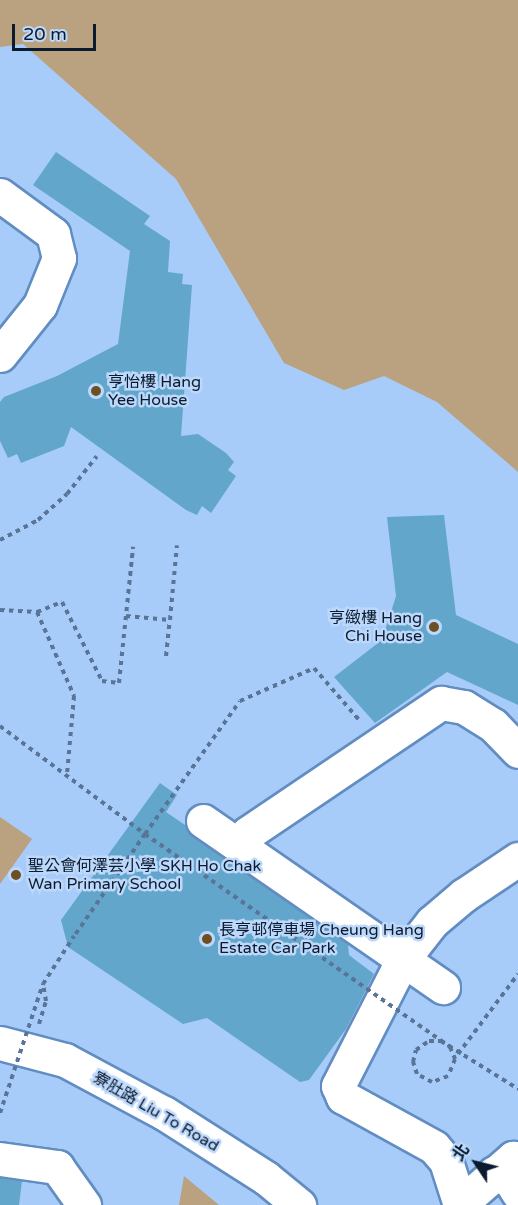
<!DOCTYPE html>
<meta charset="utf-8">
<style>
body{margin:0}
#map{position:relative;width:518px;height:1205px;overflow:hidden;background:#a7ccf9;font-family:"Varela Round","Noto Sans TC",sans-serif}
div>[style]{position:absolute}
.green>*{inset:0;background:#baa17f}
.building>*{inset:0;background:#62a6cb}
.path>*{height:4px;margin-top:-2px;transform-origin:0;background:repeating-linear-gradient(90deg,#597496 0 4.5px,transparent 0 9px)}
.roads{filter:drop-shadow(2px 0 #628dc2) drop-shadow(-2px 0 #628dc2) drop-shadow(0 2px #628dc2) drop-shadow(0 -2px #628dc2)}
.minor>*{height:33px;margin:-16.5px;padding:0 16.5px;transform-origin:16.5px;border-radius:16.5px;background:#fff}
.path-bridge>*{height:4px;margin-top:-2px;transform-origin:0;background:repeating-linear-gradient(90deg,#597496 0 4.5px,transparent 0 9px)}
.dots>*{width:16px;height:16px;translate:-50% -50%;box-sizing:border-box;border:3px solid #bdd8fa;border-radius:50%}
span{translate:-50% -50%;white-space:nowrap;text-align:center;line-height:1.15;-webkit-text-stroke:5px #bdd8fa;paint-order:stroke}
.poi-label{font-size:16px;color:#0a1b30}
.left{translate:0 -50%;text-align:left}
.right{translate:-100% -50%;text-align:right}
.street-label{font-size:16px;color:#0a1b30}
.north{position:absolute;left:446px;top:1133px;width:60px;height:60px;-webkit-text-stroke:4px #bdd8fa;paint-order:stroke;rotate:305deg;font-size:16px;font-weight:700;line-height:24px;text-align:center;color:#0a1b30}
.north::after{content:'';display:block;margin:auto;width:21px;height:27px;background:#0a1b30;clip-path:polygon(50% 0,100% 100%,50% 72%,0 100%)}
.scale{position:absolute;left:12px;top:24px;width:84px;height:27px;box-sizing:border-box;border:3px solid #0a1b30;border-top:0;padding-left:8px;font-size:18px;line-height:21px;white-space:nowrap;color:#0a1b30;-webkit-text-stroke:4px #bdd8fa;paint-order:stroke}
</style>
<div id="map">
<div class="green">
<div style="clip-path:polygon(0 0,518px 0,518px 472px,437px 402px,384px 376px,344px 390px,284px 363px,176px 179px,23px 44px,0 47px)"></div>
<div style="clip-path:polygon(0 817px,32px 839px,0 884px)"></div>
<div style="clip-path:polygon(184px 1176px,219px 1205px,179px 1205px)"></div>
</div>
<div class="building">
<div style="clip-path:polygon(56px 152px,150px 216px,144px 224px,170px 241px,168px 272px,183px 274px,182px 284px,192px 285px,181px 436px,198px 434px,226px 453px,234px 462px,228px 470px,236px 476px,211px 513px,202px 506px,197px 515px,186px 510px,71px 427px,64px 446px,21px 463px,17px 454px,8px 458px,0 441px,0 402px,4px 397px,57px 376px,118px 344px,130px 251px,33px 185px)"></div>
<div style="clip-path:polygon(444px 515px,456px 615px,518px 644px,518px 705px,447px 672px,375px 723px,334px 677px,382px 640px,396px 596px,387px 517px)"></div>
<div style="clip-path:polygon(160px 783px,177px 795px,166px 812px,185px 825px,192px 836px,348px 944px,349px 955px,374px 974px,346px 1029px,309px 1080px,300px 1082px,207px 1018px,183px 1024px,68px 947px,61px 920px)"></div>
<div style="clip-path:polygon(0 1178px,22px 1181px,19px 1205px,0 1205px)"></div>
</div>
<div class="path">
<div style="left:0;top:540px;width:43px;rotate:-27.8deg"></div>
<div style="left:38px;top:520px;width:39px;rotate:-42deg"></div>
<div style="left:67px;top:494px;width:48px;rotate:-51.7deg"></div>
<div style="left:0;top:610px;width:37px;rotate:3deg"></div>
<div style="left:37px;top:612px;width:92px;rotate:66.2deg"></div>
<div style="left:74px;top:696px;width:78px;rotate:95.1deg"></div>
<div style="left:37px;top:612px;width:27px;rotate:-22deg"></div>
<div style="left:62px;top:602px;width:89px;rotate:63.1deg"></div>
<div style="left:102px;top:681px;width:17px;rotate:7deg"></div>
<div style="left:119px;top:683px;width:137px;rotate:-84.1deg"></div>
<div style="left:126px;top:616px;width:44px;rotate:5.2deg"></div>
<div style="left:170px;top:620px;width:75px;rotate:-84.7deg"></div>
<div style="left:166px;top:656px;width:36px;rotate:-84deg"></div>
<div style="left:0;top:726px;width:181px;rotate:36.7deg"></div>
<div style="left:145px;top:834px;width:124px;rotate:124.8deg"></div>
<div style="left:145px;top:834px;width:163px;rotate:-54.5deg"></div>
<div style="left:240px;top:701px;width:81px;rotate:-24deg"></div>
<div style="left:314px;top:668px;width:70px;rotate:49deg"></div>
<div style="left:39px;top:1024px;width:24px;rotate:-73deg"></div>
<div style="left:46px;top:1001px;width:17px;rotate:-100deg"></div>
<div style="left:450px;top:1047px;width:13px;rotate:67deg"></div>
<div style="left:455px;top:1059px;width:18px;rotate:112deg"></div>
<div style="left:448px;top:1076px;width:17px;rotate:159deg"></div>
<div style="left:432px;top:1082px;width:17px;rotate:-152deg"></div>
<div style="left:417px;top:1074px;width:13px;rotate:-108deg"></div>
<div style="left:413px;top:1062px;width:12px;rotate:-76deg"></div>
<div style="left:416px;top:1050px;width:16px;rotate:-35deg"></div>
<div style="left:429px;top:1041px;width:12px"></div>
<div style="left:441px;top:1041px;width:91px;rotate:31.9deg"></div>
<div style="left:458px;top:1054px;width:100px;rotate:-53.1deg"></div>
</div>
<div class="roads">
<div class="minor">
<div style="left:0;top:195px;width:66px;rotate:36.3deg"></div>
<div style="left:53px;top:234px;width:25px;rotate:76deg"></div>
<div style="left:59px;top:258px;width:51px;rotate:112deg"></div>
<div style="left:40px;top:305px;width:64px;rotate:128.7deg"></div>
<div style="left:203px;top:821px;width:292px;rotate:34.7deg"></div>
<div style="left:240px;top:847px;width:16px;rotate:-60deg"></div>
<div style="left:248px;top:833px;width:233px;rotate:-34deg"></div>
<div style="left:441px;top:703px;width:23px;rotate:10deg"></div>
<div style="left:464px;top:707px;width:34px;rotate:32deg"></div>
<div style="left:493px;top:725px;width:36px;rotate:46deg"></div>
<div style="left:0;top:1043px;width:67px;rotate:14.7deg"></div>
<div style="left:65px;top:1060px;width:112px;rotate:28.2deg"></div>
<div style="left:164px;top:1113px;width:121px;rotate:32.5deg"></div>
<div style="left:266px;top:1178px;width:43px;rotate:39.3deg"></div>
<div style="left:0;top:1159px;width:58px;rotate:8deg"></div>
<div style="left:57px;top:1167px;width:47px;rotate:54.6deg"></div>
<div style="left:494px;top:1173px;width:17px;rotate:24deg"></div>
<div style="left:510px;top:1180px;width:15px;rotate:58deg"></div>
<div style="left:459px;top:1205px;width:72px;rotate:-41deg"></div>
<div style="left:513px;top:1158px;width:5px"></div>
<div style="left:460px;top:1205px;width:46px;rotate:-107.7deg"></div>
<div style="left:446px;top:1161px;width:18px;rotate:-131deg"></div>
<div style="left:434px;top:1147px;width:104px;rotate:-151.2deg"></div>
<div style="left:343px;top:1097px;width:12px;rotate:-114deg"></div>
<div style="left:338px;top:1086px;width:143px;rotate:-62.9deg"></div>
<div style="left:403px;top:959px;width:47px;rotate:-51.9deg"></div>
<div style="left:432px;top:922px;width:42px;rotate:-40.2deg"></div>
<div style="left:464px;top:895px;width:65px;rotate:-33.7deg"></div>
</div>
</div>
<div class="path-bridge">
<div style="left:145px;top:834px;width:372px;rotate:34.9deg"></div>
<div style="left:0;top:1113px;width:136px;rotate:-71.6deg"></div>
<div style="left:43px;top:984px;width:57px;rotate:-57.1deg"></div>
</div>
<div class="dots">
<div style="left:96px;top:391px;background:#6d4f24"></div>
<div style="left:434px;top:627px;background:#6d4f24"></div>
<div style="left:16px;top:875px;background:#6d4f24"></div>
<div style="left:207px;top:939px;background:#6d4f24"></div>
</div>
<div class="poi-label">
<span class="left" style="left:108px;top:391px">亨怡樓 Hang<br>Yee House</span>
<span class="right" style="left:422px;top:627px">亨緻樓 Hang<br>Chi House</span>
<span class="left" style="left:28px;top:875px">聖公會何澤芸小學 SKH Ho Chak<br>Wan Primary School</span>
<span class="left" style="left:219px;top:939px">長亨邨停車場 Cheung Hang<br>Estate Car Park</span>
</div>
<div class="street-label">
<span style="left:156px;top:1112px;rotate:30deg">寮肚路 Liu To Road</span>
</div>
<div class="north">北</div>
<div class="scale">20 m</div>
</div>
